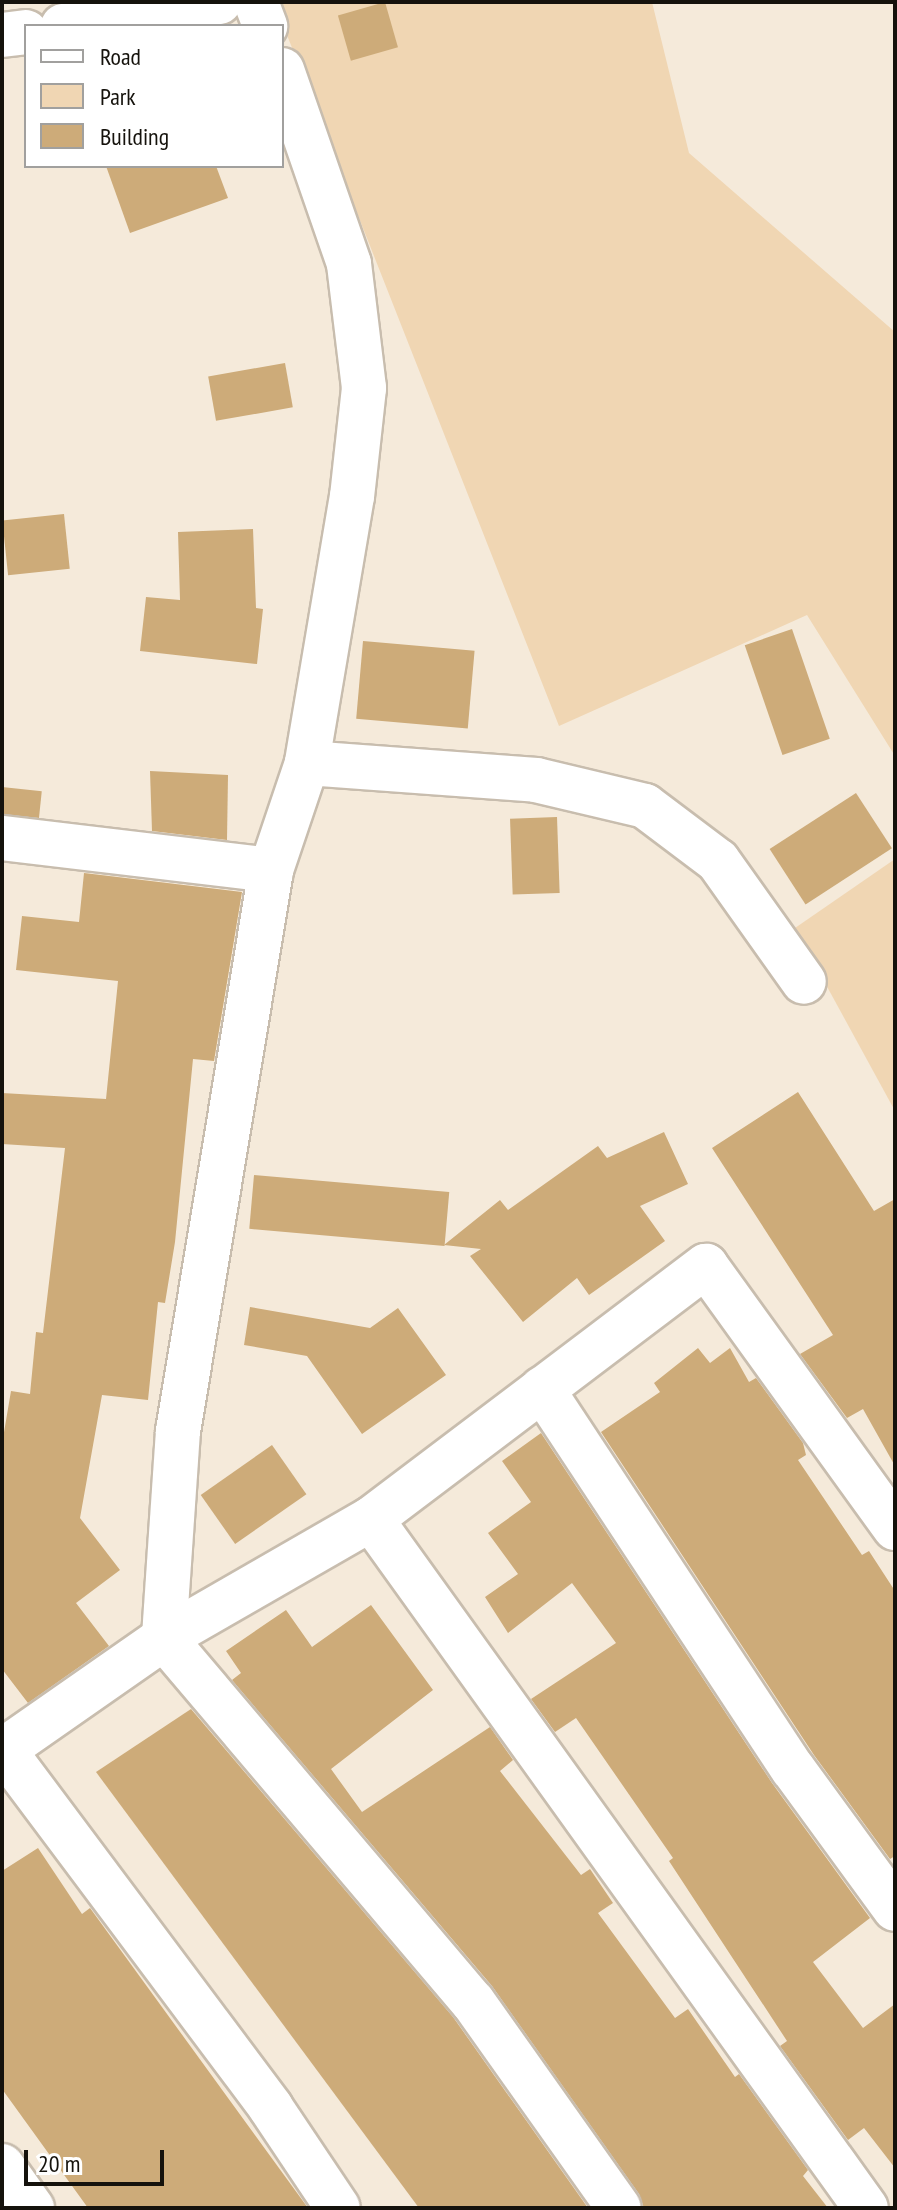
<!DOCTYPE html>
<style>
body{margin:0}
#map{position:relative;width:897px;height:2210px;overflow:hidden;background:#f5eada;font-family:"PT Sans Narrow",sans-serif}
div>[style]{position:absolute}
.green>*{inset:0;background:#f0d6b3}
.building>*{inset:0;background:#cdab79;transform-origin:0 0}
.roads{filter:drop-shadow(2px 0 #c8bdae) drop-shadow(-2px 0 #c8bdae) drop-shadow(0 2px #c8bdae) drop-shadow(0 -2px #c8bdae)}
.minor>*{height:44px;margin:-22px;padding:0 22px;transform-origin:22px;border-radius:22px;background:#fff}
span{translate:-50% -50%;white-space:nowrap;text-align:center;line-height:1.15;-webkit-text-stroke:8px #fff;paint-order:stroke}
.frame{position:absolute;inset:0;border:4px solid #15120c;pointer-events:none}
.legend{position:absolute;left:24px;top:24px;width:260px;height:144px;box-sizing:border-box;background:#fff;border:2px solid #a1a09e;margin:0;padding:10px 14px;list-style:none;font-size:24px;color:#15120c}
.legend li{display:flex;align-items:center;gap:16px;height:40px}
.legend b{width:40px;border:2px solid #a1a09e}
.scale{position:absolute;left:24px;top:2150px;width:140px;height:36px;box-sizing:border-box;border:4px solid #15120c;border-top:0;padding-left:10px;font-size:24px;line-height:28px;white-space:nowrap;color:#15120c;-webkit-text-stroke:6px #fff;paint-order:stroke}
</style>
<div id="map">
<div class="green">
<div style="clip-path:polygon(274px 2px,652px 2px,689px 153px,895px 332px,895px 756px,807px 615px,559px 726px)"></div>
<div style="clip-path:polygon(895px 859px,895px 1111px,795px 928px)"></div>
</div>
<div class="building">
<div style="left:385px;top:2px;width:47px;height:49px;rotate:74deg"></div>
<div style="clip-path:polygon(106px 166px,216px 166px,228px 198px,130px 233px)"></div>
<div style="left:285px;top:363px;width:45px;height:78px;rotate:80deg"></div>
<div style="left:64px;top:514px;width:55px;height:62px;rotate:84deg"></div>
<div style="clip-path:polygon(253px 529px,256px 608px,263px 609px,257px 664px,140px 651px,146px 597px,180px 600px,178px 532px)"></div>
<div style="left:792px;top:629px;width:116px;height:50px;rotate:71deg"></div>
<div style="left:363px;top:641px;width:112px;height:78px;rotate:5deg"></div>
<div style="clip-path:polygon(150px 771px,228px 775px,227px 840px,152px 831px)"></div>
<div style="left:2px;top:787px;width:40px;height:27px;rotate:6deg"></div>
<div style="left:856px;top:793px;width:66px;height:103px;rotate:57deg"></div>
<div style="left:557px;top:817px;width:76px;height:47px;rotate:88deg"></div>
<div style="clip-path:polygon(84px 873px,242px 892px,214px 1061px,193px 1059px,175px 1242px,165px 1303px,158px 1302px,148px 1400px,102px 1395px,80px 1518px,120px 1570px,76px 1603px,109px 1646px,28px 1703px,2px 1669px,2px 1444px,11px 1391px,30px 1394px,36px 1332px,43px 1333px,65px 1148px,2px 1144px,2px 1093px,106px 1099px,118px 981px,16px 970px,22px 916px,79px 922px)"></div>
<div style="clip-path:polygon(798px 1092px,874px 1211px,895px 1199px,895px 1466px,863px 1409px,847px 1418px,800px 1354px,833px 1335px,712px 1148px)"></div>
<div style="clip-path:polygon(664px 1132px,688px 1184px,640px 1206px,665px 1241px,589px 1295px,577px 1278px,523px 1322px,470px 1256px,481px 1249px,444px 1245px,500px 1200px,508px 1210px,598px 1146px,607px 1158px)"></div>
<div style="left:254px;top:1175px;width:196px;height:54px;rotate:5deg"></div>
<div style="clip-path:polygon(250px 1307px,370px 1328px,398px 1308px,446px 1375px,362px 1434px,307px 1356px,244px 1345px)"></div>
<div style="clip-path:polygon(698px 1348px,710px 1363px,730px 1348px,749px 1382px,756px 1378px,803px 1443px,806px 1455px,798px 1460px,862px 1555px,869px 1551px,895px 1591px,895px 1856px,890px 1859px,814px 1755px,601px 1432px,660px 1392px,654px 1383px)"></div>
<div style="clip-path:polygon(541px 1433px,772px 1783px,870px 1918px,813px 1962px,863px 2028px,895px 2004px,895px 2168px,864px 2128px,848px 2140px,780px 2046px,787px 2041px,669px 1861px,673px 1858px,576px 1718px,555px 1732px,531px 1699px,616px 1643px,572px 1583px,508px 1633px,485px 1597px,518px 1574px,488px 1533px,531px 1502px,502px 1461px)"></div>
<div style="left:272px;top:1445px;width:60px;height:87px;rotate:55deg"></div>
<div style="clip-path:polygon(371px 1605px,433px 1690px,331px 1769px,362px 1812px,490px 1727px,513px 1760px,500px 1771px,581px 1875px,590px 1869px,613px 1903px,598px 1913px,675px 2018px,688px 2009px,735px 2077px,739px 2074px,808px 2170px,803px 2176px,828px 2208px,644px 2208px,639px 2194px,492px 1986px,232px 1680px,241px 1673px,226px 1651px,286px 1610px,312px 1647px)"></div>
<div style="clip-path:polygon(191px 1709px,453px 2017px,588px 2208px,419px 2208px,96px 1772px)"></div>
<div style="clip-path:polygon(38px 1848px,82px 1914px,90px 1908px,308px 2208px,88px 2208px,2px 2089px,2px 1871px)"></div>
</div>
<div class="roads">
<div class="minor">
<div style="left:256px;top:2px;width:26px;rotate:69deg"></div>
<div style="left:63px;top:26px;width:158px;rotate:-8.7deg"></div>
<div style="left:2px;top:35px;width:24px;rotate:-7deg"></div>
<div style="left:282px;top:70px;width:205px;rotate:70.9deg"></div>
<div style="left:349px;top:264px;width:125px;rotate:83.1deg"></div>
<div style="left:364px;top:388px;width:109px;rotate:96.3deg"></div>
<div style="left:352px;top:496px;width:271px;rotate:99.6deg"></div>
<div style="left:307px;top:763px;width:113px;rotate:108.6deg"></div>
<div style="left:271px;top:870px;width:569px;rotate:99.41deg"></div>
<div style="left:178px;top:1431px;width:207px;rotate:93.9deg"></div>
<div style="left:164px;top:1638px;width:477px;rotate:49.7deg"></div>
<div style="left:473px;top:2002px;width:252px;rotate:54.7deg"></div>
<div style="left:307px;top:763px;width:230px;rotate:4.2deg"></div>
<div style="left:536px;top:780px;width:112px;rotate:13.4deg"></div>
<div style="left:645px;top:806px;width:91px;rotate:37deg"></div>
<div style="left:718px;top:861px;width:148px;rotate:54.6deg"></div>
<div style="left:2px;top:838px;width:271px;rotate:6.8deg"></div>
<div style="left:542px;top:1389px;width:455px;rotate:56.6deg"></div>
<div style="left:793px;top:1769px;width:173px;rotate:53.9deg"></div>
<div style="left:371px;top:1519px;width:848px;rotate:54.31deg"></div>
<div style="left:2px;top:1748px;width:449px;rotate:53.2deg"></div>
<div style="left:271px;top:2108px;width:120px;rotate:56.2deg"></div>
<div style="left:2px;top:1751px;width:198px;rotate:-34.9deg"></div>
<div style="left:164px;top:1638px;width:239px;rotate:-29.9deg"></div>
<div style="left:371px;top:1519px;width:420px;rotate:-37.1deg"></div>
<div style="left:706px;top:1266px;width:323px;rotate:54.2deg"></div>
<div style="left:2px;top:2166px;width:52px;rotate:54.5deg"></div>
</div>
</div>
<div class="frame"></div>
<ul class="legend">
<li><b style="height:10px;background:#fff"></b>Road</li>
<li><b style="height:22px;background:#f0d6b3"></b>Park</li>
<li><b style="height:22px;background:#cdab79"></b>Building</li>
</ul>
<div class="scale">20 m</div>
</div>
